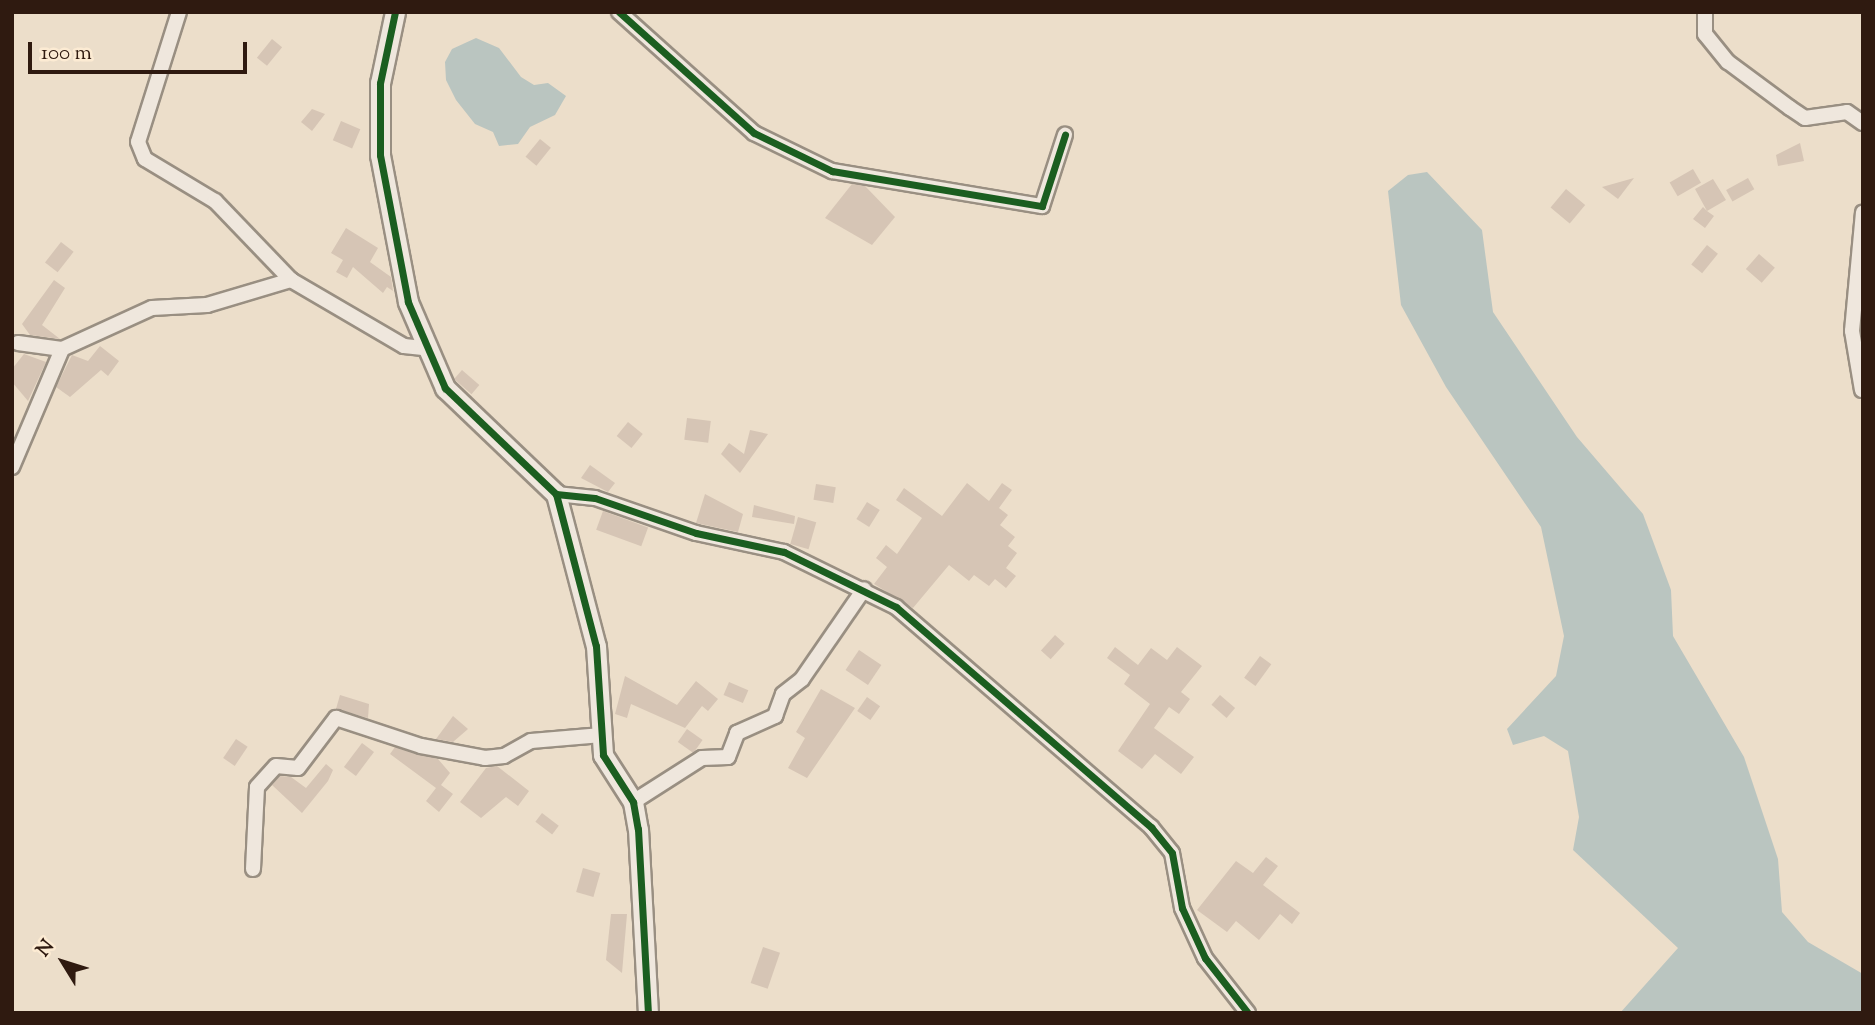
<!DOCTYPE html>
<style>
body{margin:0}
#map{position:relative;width:1875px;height:1025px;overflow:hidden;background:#ecdeca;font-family:"Sorts Mill Goudy",serif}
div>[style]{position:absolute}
.water>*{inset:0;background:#bac5c0}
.building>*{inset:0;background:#d6c5b5;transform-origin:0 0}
.roads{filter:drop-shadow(2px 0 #998f82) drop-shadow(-2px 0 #998f82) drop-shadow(0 2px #998f82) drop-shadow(0 -2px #998f82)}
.street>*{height:14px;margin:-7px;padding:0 7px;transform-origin:7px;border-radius:7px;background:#efe7dd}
.secondary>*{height:19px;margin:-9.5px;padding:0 9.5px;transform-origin:9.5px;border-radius:9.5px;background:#efe7dd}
.cycleway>*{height:7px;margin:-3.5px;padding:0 3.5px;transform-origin:3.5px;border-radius:3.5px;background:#1b5e20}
span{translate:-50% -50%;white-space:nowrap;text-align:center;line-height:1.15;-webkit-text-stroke:6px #fcebd3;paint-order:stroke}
.frame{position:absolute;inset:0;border:14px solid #2f1a10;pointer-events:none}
.north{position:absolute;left:28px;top:927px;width:70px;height:70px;-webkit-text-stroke:5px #fcebd3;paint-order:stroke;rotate:308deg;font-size:19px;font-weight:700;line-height:28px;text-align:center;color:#2f1a10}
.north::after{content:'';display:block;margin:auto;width:24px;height:32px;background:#2f1a10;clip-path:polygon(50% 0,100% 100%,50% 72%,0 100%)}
.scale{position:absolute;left:28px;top:42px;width:219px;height:32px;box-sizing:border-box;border:4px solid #2f1a10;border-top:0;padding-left:9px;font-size:21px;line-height:24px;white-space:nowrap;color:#2f1a10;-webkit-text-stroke:5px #fcebd3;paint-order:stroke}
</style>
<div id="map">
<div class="water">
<div style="clip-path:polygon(476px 38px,499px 48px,521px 77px,534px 85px,548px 83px,566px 96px,555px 115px,530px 127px,518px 144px,499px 146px,493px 132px,475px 124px,456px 100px,446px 80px,445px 62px,452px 49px)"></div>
<div style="clip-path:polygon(1427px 172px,1482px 230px,1493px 312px,1577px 437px,1643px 514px,1671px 590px,1673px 636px,1744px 757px,1778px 859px,1782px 912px,1808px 942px,1863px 974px,1863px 1013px,1620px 1013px,1678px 948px,1573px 850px,1579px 817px,1568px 751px,1544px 736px,1513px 745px,1507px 729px,1556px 676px,1564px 636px,1541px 527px,1446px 387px,1401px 305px,1388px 191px,1408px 175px)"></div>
</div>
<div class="building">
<div style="left:272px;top:39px;width:13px;height:24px;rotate:39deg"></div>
<div style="clip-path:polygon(312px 109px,325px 114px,312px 131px,301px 122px)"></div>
<div style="left:341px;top:121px;width:21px;height:21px;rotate:23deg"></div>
<div style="left:540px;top:139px;width:14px;height:23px;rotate:39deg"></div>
<div style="clip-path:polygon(1800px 143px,1804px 161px,1778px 166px,1776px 155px)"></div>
<div style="left:1693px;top:169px;width:16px;height:27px;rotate:60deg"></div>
<div style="clip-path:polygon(1634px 178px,1618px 199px,1602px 187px)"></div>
<div style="left:1748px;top:178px;width:13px;height:25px;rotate:61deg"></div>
<div style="clip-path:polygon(1713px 179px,1726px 200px,1707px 211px,1714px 216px,1705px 228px,1693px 219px,1703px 207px,1707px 211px,1695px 189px)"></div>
<div style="clip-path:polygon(852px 184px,865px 186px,895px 217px,872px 245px,825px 218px)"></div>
<div style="left:1566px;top:189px;width:25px;height:24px;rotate:40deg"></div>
<div style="clip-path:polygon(346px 228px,378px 248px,370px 262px,391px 277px,393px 291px,387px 287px,383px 293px,353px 267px,347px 278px,336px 272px,343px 260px,331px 253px)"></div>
<div style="left:61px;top:242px;width:16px;height:26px;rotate:38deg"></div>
<div style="left:1707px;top:245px;width:14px;height:25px;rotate:39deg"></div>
<div style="left:1759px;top:254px;width:21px;height:20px;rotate:41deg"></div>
<div style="clip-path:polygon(54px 280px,65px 288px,42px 325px,60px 339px,30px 335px,22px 324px)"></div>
<div style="clip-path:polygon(100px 346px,119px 361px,108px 376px,101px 370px,70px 397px,56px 387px,72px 355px,88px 361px)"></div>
<div style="clip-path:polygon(24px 354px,46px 362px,28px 401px,12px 382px,12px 369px)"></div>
<div style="left:462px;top:370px;width:23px;height:12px;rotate:41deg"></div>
<div style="left:687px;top:418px;width:24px;height:22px;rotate:7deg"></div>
<div style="left:628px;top:422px;width:19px;height:18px;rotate:39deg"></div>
<div style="clip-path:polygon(750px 430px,768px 434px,740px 473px,721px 454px,729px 443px,744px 454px)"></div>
<div style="clip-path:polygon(590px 465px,615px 483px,608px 492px,581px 478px)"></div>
<div style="clip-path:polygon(967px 483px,989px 501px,1002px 483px,1012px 490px,999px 508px,1008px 515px,1000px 525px,1015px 537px,1008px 546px,1017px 553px,1006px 568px,1016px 576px,1006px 588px,995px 579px,989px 586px,974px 575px,969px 581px,949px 565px,913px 608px,874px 584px,887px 567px,876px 558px,886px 545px,897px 554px,922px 518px,896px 500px,904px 488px,942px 516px)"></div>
<div style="left:816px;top:484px;width:20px;height:16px;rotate:9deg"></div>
<div style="clip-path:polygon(705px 494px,743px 514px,738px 532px,696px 523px)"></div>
<div style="left:867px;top:502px;width:15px;height:20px;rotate:32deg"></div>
<div style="clip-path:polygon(754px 505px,795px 516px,794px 524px,752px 517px)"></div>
<div style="left:603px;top:511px;width:48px;height:20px;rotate:20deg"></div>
<div style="left:798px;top:517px;width:19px;height:28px;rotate:16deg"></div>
<div style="left:1055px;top:635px;width:13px;height:21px;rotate:42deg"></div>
<div style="clip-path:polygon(1115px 647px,1138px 665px,1151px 648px,1167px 660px,1177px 647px,1202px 666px,1181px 692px,1190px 699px,1179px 714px,1169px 707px,1154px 728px,1194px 757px,1181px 774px,1155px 754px,1142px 769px,1118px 751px,1150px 704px,1124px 684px,1130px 675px,1107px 658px)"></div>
<div style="left:859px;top:650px;width:27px;height:24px;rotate:34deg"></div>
<div style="left:1260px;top:656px;width:14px;height:27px;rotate:36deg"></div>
<div style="clip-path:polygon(625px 676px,677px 705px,696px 681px,718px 699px,708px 711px,702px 706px,685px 728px,631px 704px,627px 718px,615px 714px)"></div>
<div style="left:729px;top:682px;width:21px;height:14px;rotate:23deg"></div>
<div style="clip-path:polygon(821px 689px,855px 708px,807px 778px,788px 768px,805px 738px,796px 732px)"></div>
<div style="clip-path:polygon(340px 695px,369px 704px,368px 718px,336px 709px)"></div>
<div style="left:1220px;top:695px;width:20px;height:13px;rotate:41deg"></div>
<div style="left:867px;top:697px;width:16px;height:17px;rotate:35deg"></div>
<div style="clip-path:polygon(453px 716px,468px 729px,453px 742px,436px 739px)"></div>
<div style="left:687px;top:729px;width:19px;height:16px;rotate:35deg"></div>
<div style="left:236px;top:739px;width:14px;height:23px;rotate:34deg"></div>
<div style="left:362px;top:743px;width:15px;height:30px;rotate:37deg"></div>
<div style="clip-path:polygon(395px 747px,438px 759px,450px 773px,441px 785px,453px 794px,439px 812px,426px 801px,436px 788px,390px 754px)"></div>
<div style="clip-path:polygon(326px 764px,333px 770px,328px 781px,302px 813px,272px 785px,280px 776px,291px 777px,306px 788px)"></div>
<div style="clip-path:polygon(497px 766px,529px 791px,518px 806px,506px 797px,481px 818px,460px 802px,486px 768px)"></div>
<div style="left:542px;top:813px;width:21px;height:11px;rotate:37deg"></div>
<div style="clip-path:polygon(1266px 857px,1278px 866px,1263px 885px,1300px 913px,1292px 924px,1280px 914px,1259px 940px,1236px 921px,1227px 932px,1197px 910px,1236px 861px,1253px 873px)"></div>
<div style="left:583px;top:868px;width:18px;height:25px;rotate:16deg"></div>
<div style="clip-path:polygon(611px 914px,627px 914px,622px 973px,606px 960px)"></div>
<div style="left:763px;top:947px;width:18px;height:38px;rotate:19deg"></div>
</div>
<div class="roads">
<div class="street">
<div style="left:179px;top:12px;width:136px;rotate:107.5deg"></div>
<div style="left:138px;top:142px;width:18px;rotate:68deg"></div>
<div style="left:145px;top:159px;width:82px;rotate:31deg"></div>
<div style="left:215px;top:201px;width:110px;rotate:46.1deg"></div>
<div style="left:291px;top:280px;width:131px;rotate:30.3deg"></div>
<div style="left:404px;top:346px;width:19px;rotate:6deg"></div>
<div style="left:619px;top:12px;width:181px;rotate:41.9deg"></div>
<div style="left:754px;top:133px;width:87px;rotate:26deg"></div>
<div style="left:832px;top:171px;width:213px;rotate:9.5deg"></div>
<div style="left:1042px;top:206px;width:75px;rotate:-72.1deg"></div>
<div style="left:1705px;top:12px;width:22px;rotate:90deg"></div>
<div style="left:1705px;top:34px;width:36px;rotate:51deg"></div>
<div style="left:1728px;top:62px;width:77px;rotate:36.6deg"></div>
<div style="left:1790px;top:108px;width:18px;rotate:34deg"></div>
<div style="left:1805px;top:118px;width:42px;rotate:-8.1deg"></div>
<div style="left:1847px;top:112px;width:19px;rotate:35deg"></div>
<div style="left:18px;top:343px;width:44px;rotate:7.8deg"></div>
<div style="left:1862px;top:390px;width:60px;rotate:-99.6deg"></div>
<div style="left:1852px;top:331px;width:119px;rotate:-84.7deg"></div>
<div style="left:12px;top:467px;width:128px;rotate:-67deg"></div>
<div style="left:62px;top:349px;width:99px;rotate:-24.5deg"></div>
<div style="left:152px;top:308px;width:55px;rotate:-3.1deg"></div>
<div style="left:207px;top:305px;width:88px;rotate:-16.6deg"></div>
<div style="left:556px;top:494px;width:39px;rotate:6deg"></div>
<div style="left:595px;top:498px;width:107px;rotate:19.1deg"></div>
<div style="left:696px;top:533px;width:90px;rotate:12.2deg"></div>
<div style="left:784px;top:552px;width:125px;rotate:26.2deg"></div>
<div style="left:896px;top:607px;width:337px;rotate:40.8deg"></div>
<div style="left:1151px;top:827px;width:33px;rotate:51deg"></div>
<div style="left:1172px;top:853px;width:56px;rotate:79.7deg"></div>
<div style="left:1182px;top:908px;width:55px;rotate:65.3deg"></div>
<div style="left:1205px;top:958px;width:70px;rotate:52deg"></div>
<div style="left:633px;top:802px;width:82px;rotate:-32.5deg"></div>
<div style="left:702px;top:758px;width:26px;rotate:-2deg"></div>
<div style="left:728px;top:757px;width:26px;rotate:-69deg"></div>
<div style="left:737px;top:733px;width:42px;rotate:-24.1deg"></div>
<div style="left:775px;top:716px;width:23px;rotate:-70deg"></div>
<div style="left:783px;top:694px;width:24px;rotate:-38deg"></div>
<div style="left:802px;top:679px;width:109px;rotate:-55.4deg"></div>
<div style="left:253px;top:869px;width:82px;rotate:-87.2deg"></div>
<div style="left:257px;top:787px;width:28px;rotate:-48deg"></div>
<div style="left:276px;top:766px;width:22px;rotate:5deg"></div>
<div style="left:298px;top:768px;width:63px;rotate:-52.8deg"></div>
<div style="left:336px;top:718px;width:89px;rotate:18.2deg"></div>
<div style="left:421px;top:746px;width:65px;rotate:10.6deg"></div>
<div style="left:485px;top:758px;width:19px;rotate:-6deg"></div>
<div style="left:504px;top:756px;width:31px;rotate:-29deg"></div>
<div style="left:531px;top:741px;width:71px;rotate:-4.8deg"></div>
</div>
<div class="secondary">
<div style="left:395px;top:12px;width:73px;rotate:101.9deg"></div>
<div style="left:380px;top:83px;width:72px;rotate:90deg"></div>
<div style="left:380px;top:155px;width:150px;rotate:79.2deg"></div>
<div style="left:408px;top:302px;width:94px;rotate:66.7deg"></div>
<div style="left:445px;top:388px;width:153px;rotate:43.7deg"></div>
<div style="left:556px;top:494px;width:157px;rotate:75.3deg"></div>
<div style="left:596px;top:646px;width:109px;rotate:86.3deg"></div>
<div style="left:603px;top:755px;width:56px;rotate:57.4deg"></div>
<div style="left:633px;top:802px;width:27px;rotate:80deg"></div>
<div style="left:638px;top:829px;width:184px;rotate:86.9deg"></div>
</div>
</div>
<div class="cycleway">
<div style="left:395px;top:12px;width:73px;rotate:101.9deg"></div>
<div style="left:380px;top:83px;width:72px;rotate:90deg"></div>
<div style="left:380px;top:155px;width:150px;rotate:79.2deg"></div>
<div style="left:408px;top:302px;width:94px;rotate:66.7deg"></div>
<div style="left:445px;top:388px;width:153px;rotate:43.7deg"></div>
<div style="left:556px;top:494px;width:157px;rotate:75.3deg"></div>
<div style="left:596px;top:646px;width:109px;rotate:86.3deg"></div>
<div style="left:603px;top:755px;width:56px;rotate:57.4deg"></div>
<div style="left:633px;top:802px;width:27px;rotate:80deg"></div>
<div style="left:638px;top:829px;width:184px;rotate:86.9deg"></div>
<div style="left:619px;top:12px;width:181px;rotate:41.9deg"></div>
<div style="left:754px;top:133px;width:87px;rotate:26deg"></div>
<div style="left:832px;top:171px;width:213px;rotate:9.5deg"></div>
<div style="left:1042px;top:206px;width:75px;rotate:-72.1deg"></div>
<div style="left:556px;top:494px;width:39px;rotate:6deg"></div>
<div style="left:595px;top:498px;width:107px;rotate:19.1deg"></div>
<div style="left:696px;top:533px;width:90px;rotate:12.2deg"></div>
<div style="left:784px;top:552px;width:125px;rotate:26.2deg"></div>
<div style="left:896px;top:607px;width:337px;rotate:40.8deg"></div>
<div style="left:1151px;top:827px;width:33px;rotate:51deg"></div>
<div style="left:1172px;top:853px;width:56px;rotate:79.7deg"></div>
<div style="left:1182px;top:908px;width:55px;rotate:65.3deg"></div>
<div style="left:1205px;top:958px;width:70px;rotate:52deg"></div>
</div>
<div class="frame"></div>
<div class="north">N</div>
<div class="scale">100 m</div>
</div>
